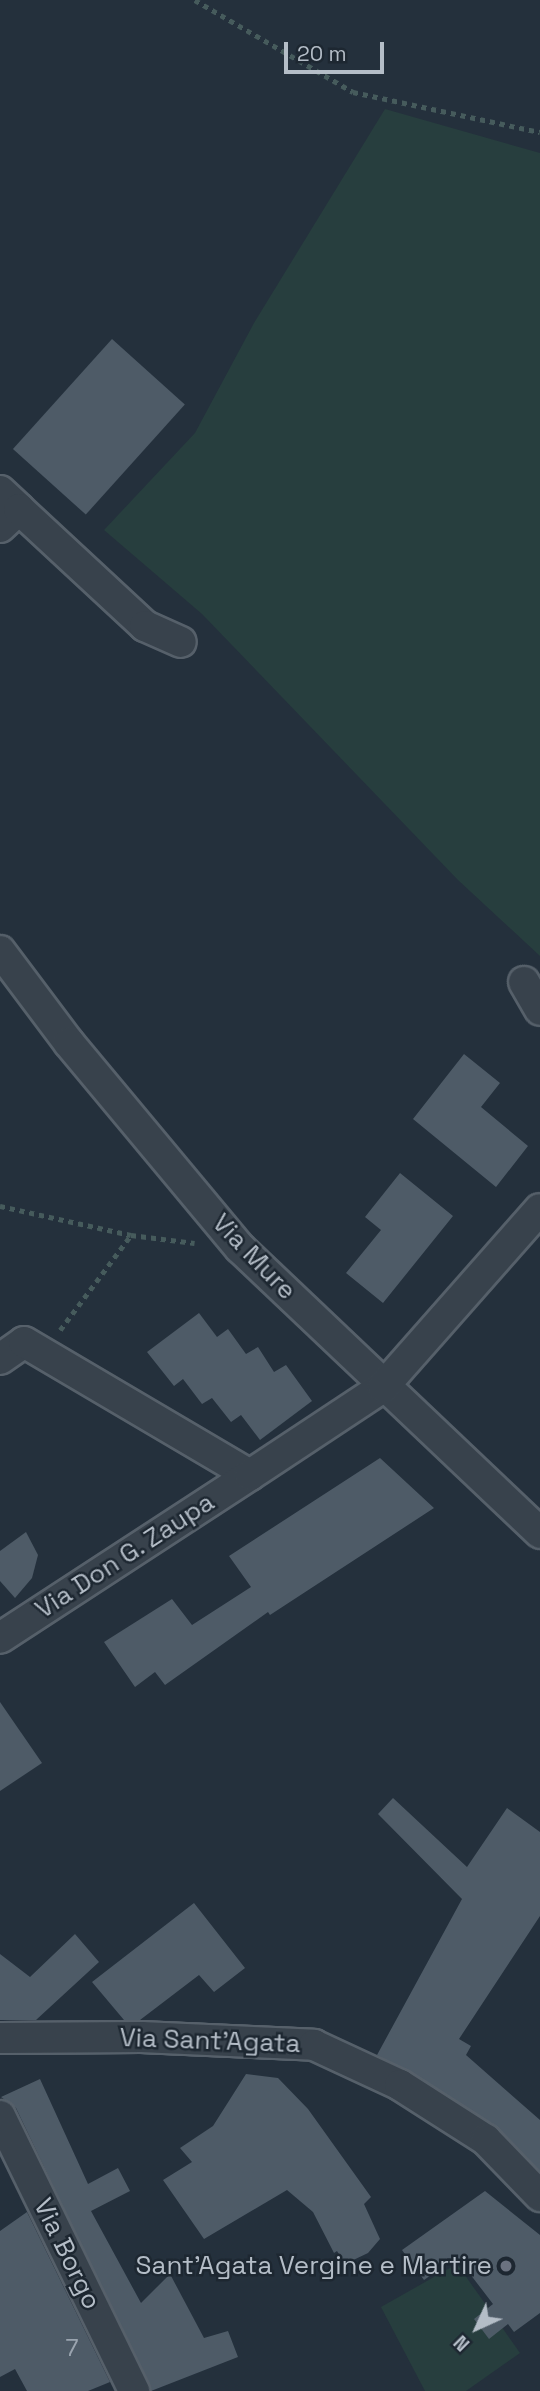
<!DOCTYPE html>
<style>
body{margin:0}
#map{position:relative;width:540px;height:2391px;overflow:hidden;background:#24303c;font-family:"Space Grotesk",sans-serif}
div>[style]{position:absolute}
.green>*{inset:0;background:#273e3e}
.building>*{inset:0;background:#4e5b67;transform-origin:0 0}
.path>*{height:4.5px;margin-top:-2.25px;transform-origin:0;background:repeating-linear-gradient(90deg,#465b5c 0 5px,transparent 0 10px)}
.roads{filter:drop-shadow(2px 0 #56606a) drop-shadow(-2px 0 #56606a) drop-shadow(0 2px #56606a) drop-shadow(0 -2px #56606a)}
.minor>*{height:30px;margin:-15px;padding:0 15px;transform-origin:15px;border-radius:15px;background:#38424c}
.dots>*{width:19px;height:19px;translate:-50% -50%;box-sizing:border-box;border:4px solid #1d2731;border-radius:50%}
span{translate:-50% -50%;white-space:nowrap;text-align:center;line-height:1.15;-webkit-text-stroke:5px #1d2731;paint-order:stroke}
.number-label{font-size:23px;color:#9aa4af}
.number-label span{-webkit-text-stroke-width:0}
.street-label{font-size:26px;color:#b4bdc7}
.poi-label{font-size:26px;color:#b4bdc7}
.right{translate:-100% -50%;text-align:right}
.north{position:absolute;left:442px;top:2293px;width:70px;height:70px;-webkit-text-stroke:5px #1d2731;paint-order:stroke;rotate:225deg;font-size:19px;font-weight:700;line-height:28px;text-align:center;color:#b4bdc7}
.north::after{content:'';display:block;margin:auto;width:24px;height:32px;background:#b4bdc7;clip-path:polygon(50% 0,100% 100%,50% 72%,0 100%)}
.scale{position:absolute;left:284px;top:42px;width:100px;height:32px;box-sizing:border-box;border:4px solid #b4bdc7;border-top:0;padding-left:9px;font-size:21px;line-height:24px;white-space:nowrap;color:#b4bdc7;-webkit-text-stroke:5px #1d2731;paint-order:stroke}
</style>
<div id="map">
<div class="green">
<div style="clip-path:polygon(385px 109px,540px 153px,540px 956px,458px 880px,202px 614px,104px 530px,195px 433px,254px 323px)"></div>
<div style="clip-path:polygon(457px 2264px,520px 2353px,466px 2391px,425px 2391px,381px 2307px)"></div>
</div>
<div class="building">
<div style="left:112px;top:339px;width:98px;height:148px;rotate:42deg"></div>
<div style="clip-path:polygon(464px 1054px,500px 1083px,481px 1107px,528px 1146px,496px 1187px,413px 1119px)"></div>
<div style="clip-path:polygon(400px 1173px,453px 1216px,383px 1303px,346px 1273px,381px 1230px,365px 1217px)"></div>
<div style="clip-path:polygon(199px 1313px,217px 1337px,228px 1329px,246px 1354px,258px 1347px,274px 1372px,286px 1365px,312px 1401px,260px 1440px,241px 1415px,231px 1422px,212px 1398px,202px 1404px,183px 1379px,174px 1386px,147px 1352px)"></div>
<div style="clip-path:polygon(380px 1458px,434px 1508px,270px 1615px,268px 1612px,165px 1685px,155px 1672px,135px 1687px,104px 1642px,172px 1599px,192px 1625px,251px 1587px,229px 1556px)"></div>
<div style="clip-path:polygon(26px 1532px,38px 1555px,32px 1578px,15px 1598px,0 1581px,0 1551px)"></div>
<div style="clip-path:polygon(0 1702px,42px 1763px,0 1791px)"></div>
<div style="clip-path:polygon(393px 1798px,467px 1867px,507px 1808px,540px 1832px,540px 1916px,459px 2039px,471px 2046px,466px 2055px,540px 2120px,540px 2171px,495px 2125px,377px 2055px,462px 1899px,378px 1814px)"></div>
<div style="clip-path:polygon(194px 1903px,245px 1968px,214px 1992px,199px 1975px,140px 2020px,124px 2020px,92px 1982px)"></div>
<div style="clip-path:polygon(75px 1934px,99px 1962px,36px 2020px,0 2020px,0 1954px,30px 1977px)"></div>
<div style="clip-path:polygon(246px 2074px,278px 2078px,308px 2109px,371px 2197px,364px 2204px,380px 2239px,368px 2253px,345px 2264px,337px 2251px,334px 2253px,313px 2212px,287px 2190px,204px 2239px,163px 2180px,192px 2162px,180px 2148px,213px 2126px)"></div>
<div style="clip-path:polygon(40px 2079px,88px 2184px,118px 2168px,130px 2191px,91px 2211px,141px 2303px,170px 2274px,204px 2338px,228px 2331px,238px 2357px,151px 2391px,16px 2108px,1px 2097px)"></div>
<div style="clip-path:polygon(485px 2191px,540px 2235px,540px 2313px,514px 2332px,508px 2324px,489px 2339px,474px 2319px,493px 2304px,457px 2257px,424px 2280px,402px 2250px)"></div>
<div style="clip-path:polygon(27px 2212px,110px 2382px,88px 2391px,27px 2391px,15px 2369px,0 2377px,0 2231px)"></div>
</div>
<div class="path">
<div style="left:195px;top:0;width:183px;rotate:30.2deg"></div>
<div style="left:353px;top:92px;width:191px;rotate:12.1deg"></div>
<div style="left:0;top:1206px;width:134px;rotate:12.5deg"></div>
<div style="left:131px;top:1235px;width:64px;rotate:7.1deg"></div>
<div style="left:60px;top:1330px;width:119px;rotate:-53.2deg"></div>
</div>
<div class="roads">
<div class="minor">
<div style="left:0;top:491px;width:26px;rotate:43deg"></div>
<div style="left:0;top:527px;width:26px;rotate:-43deg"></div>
<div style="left:19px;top:509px;width:172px;rotate:42.9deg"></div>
<div style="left:145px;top:626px;width:39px;rotate:24deg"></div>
<div style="left:0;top:951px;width:115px;rotate:53.1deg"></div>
<div style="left:69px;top:1043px;width:267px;rotate:50.2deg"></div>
<div style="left:240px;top:1248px;width:414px;rotate:43.5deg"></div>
<div style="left:524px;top:982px;width:32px;rotate:60deg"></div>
<div style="left:0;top:1359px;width:29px;rotate:-35deg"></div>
<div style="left:24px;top:1342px;width:262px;rotate:30.5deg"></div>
<div style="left:250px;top:1475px;width:298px;rotate:146.9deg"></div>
<div style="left:250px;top:1475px;width:159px;rotate:-33.5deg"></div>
<div style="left:383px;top:1387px;width:237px;rotate:-48.6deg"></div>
<div style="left:0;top:2038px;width:141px;rotate:-0.4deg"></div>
<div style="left:141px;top:2037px;width:173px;rotate:2.6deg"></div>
<div style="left:314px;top:2045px;width:95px;rotate:24.9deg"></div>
<div style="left:400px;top:2085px;width:102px;rotate:32.6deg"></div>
<div style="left:486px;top:2140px;width:78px;rotate:46deg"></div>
<div style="left:0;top:2116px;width:306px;rotate:64deg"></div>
</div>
</div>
<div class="dots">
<div style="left:506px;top:2266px;background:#6b7280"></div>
</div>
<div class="number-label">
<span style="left:72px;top:2348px">7</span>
</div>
<div class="street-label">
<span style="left:254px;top:1257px;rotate:46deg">Via Mure</span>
<span style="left:125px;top:1556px;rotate:-33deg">Via Don G. Zaupa</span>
<span style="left:210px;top:2041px;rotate:2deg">Via Sant'Agata</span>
<span style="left:67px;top:2254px;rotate:64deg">Via Borgo</span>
</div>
<div class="poi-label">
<span class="right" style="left:492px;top:2266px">Sant'Agata Vergine e Martire</span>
</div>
<div class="north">N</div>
<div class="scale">20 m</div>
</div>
